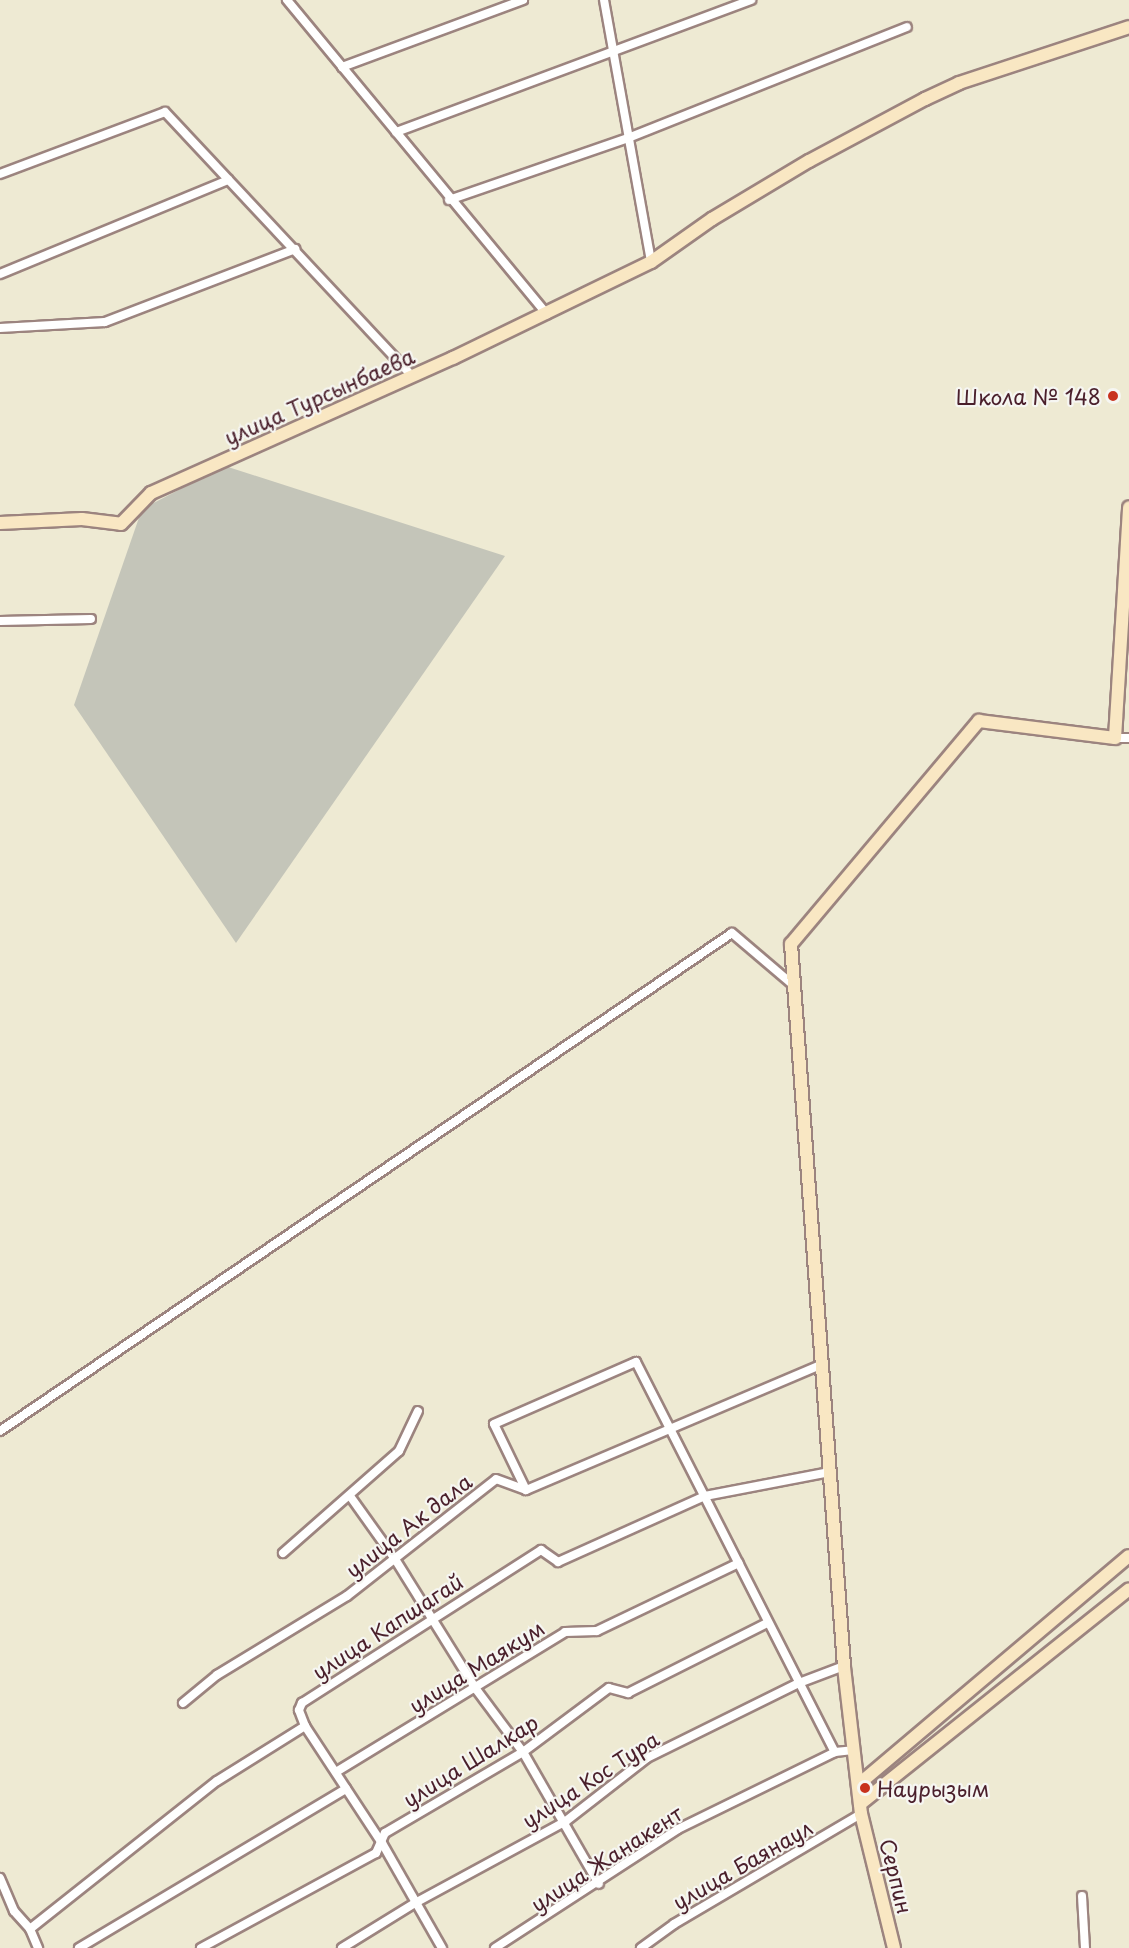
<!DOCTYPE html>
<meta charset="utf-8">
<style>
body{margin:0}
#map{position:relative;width:1129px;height:1948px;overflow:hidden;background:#eeead3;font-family:"Playpen Sans",sans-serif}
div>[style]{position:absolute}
.industrial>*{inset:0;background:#c4c5b9}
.roads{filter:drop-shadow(2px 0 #9c847f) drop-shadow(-2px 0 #9c847f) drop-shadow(0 2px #9c847f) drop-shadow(0 -2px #9c847f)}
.street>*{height:8px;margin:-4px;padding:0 4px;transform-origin:4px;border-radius:4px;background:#fff}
.secondary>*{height:12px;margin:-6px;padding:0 6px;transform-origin:6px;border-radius:6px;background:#f9e7c3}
.dots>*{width:16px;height:16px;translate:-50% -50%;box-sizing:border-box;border:3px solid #f6f6f2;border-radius:50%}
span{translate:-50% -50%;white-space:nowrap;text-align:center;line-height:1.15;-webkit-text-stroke:4.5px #f6f6f2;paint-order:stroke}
.street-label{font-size:21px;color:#4a1f2b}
.poi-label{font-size:21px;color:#4a1f2b}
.right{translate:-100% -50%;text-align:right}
.left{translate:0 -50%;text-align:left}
</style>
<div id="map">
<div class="industrial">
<div style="clip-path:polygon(225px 466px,505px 556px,236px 943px,74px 705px,142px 509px)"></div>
</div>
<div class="roads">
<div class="street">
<div style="left:287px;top:0;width:408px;rotate:50.4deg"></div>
<div style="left:604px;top:0;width:266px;rotate:79.8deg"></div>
<div style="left:342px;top:67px;width:193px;rotate:-20.3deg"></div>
<div style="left:396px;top:132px;width:379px;rotate:-20.4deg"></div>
<div style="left:0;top:174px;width:176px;rotate:-20.6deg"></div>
<div style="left:165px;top:112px;width:360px;rotate:46.9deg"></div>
<div style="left:449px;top:200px;width:189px;rotate:-19.1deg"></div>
<div style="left:628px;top:138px;width:300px;rotate:-21.7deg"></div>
<div style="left:0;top:274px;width:247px;rotate:-22.4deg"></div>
<div style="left:0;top:328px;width:105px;rotate:-3.3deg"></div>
<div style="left:105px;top:322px;width:204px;rotate:-21deg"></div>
<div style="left:0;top:621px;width:91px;rotate:-1.3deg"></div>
<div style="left:1115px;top:738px;width:14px"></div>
<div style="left:0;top:1431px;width:885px;rotate:-34.23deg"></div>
<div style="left:732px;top:933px;width:79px;rotate:40.4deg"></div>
<div style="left:526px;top:1490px;width:73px;rotate:-115.9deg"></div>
<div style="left:494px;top:1424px;width:155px;rotate:-23.6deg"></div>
<div style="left:636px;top:1362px;width:438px;rotate:63deg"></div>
<div style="left:835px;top:1752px;width:18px;rotate:-6deg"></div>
<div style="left:350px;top:1496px;width:77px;rotate:54.5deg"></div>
<div style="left:395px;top:1559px;width:153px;rotate:58.1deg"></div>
<div style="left:476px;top:1689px;width:79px;rotate:53.3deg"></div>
<div style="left:523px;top:1752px;width:152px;rotate:60.1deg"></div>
<div style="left:283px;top:1553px;width:154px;rotate:-41.3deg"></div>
<div style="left:399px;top:1451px;width:44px;rotate:-64.6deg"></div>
<div style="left:183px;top:1703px;width:44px;rotate:-39.5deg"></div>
<div style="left:217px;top:1675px;width:152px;rotate:-31.3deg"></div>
<div style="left:347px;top:1596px;width:189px;rotate:-38.1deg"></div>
<div style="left:496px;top:1479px;width:32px;rotate:20deg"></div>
<div style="left:526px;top:1490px;width:320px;rotate:-23deg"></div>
<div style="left:305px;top:1726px;width:140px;rotate:56.7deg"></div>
<div style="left:382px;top:1843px;width:121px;rotate:60.3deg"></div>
<div style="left:336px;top:1772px;width:268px;rotate:-31.4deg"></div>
<div style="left:565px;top:1632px;width:32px;rotate:-2deg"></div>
<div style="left:597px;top:1631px;width:157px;rotate:-25.6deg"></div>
<div style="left:0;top:1878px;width:36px;rotate:67deg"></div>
<div style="left:14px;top:1911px;width:24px;rotate:48deg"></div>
<div style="left:30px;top:1929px;width:21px;rotate:67deg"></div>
<div style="left:1082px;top:1896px;width:52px;rotate:86.7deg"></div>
<div style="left:30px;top:1929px;width:238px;rotate:-38.4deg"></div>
<div style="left:217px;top:1781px;width:104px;rotate:-32deg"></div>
<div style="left:305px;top:1726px;width:17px;rotate:-111deg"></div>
<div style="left:299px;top:1710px;width:8px;rotate:-67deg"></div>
<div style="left:302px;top:1703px;width:284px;rotate:-32.6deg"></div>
<div style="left:541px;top:1550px;width:21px;rotate:35deg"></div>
<div style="left:558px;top:1562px;width:161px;rotate:-24.2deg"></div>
<div style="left:705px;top:1496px;width:127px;rotate:-10.9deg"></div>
<div style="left:79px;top:1948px;width:311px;rotate:-30.8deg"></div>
<div style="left:201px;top:1948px;width:199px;rotate:-28.5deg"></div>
<div style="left:376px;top:1853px;width:22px;rotate:-66deg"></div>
<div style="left:385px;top:1833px;width:160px;rotate:-30.4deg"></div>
<div style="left:523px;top:1752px;width:107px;rotate:-36.7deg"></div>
<div style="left:609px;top:1688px;width:20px;rotate:15deg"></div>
<div style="left:628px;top:1693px;width:156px;rotate:-26.7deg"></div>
<div style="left:342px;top:1948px;width:86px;rotate:-31.7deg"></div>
<div style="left:415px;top:1903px;width:172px;rotate:-28.5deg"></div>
<div style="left:566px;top:1821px;width:103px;rotate:-37.9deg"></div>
<div style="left:647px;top:1758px;width:169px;rotate:-26.3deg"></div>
<div style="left:799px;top:1683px;width:48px;rotate:-20.7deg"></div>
<div style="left:495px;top:1948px;width:218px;rotate:-33deg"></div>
<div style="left:678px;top:1829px;width:175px;rotate:-26.1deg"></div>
<div style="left:641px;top:1948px;width:41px;rotate:-36deg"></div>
<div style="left:674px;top:1924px;width:217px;rotate:-30.5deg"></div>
</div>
<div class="secondary">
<div style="left:0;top:523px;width:82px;rotate:-2.8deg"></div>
<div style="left:82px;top:519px;width:39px;rotate:7deg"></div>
<div style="left:121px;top:524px;width:43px;rotate:-45.9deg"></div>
<div style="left:151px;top:493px;width:331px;rotate:-24.1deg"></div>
<div style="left:453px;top:358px;width:220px;rotate:-25.9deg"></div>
<div style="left:651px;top:262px;width:75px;rotate:-35.2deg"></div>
<div style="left:712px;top:219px;width:113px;rotate:-30.9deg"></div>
<div style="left:809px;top:161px;width:132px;rotate:-28.1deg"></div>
<div style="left:925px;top:99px;width:38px;rotate:-25deg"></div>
<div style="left:959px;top:83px;width:179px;rotate:-18.2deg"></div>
<div style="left:859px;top:1784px;width:353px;rotate:-40.2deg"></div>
<div style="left:860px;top:1804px;width:344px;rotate:-38.6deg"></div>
<div style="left:894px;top:1948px;width:138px;rotate:-103.8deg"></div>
<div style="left:861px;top:1814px;width:149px;rotate:-96.6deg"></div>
<div style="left:844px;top:1666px;width:724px;rotate:-94.2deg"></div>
<div style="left:791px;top:944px;width:292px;rotate:-49.9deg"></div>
<div style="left:979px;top:721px;width:137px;rotate:7.1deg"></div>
<div style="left:1115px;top:738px;width:231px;rotate:-86.5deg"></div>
</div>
</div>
<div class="dots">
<div style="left:1113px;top:396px;background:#c8321e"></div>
<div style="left:865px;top:1788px;background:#c8321e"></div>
</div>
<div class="street-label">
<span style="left:319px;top:396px;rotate:-24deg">улица Турсынбаева</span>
<span style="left:408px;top:1525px;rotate:-38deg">улица Ак дала</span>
<span style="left:387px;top:1626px;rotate:-33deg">улица Капшагай</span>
<span style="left:476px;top:1666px;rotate:-32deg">улица Маякум</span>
<span style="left:470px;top:1760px;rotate:-32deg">улица Шалкар</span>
<span style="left:590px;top:1779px;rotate:-33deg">улица Кос Тура</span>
<span style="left:606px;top:1858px;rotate:-33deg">улица Жанакент</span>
<span style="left:742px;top:1864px;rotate:-30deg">улица Баянаул</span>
<span style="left:897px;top:1876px;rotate:76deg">Серпин</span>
</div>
<div class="poi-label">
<span class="right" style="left:1101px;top:396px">Школа № 148</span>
<span class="left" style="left:877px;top:1788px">Наурызым</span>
</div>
</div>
